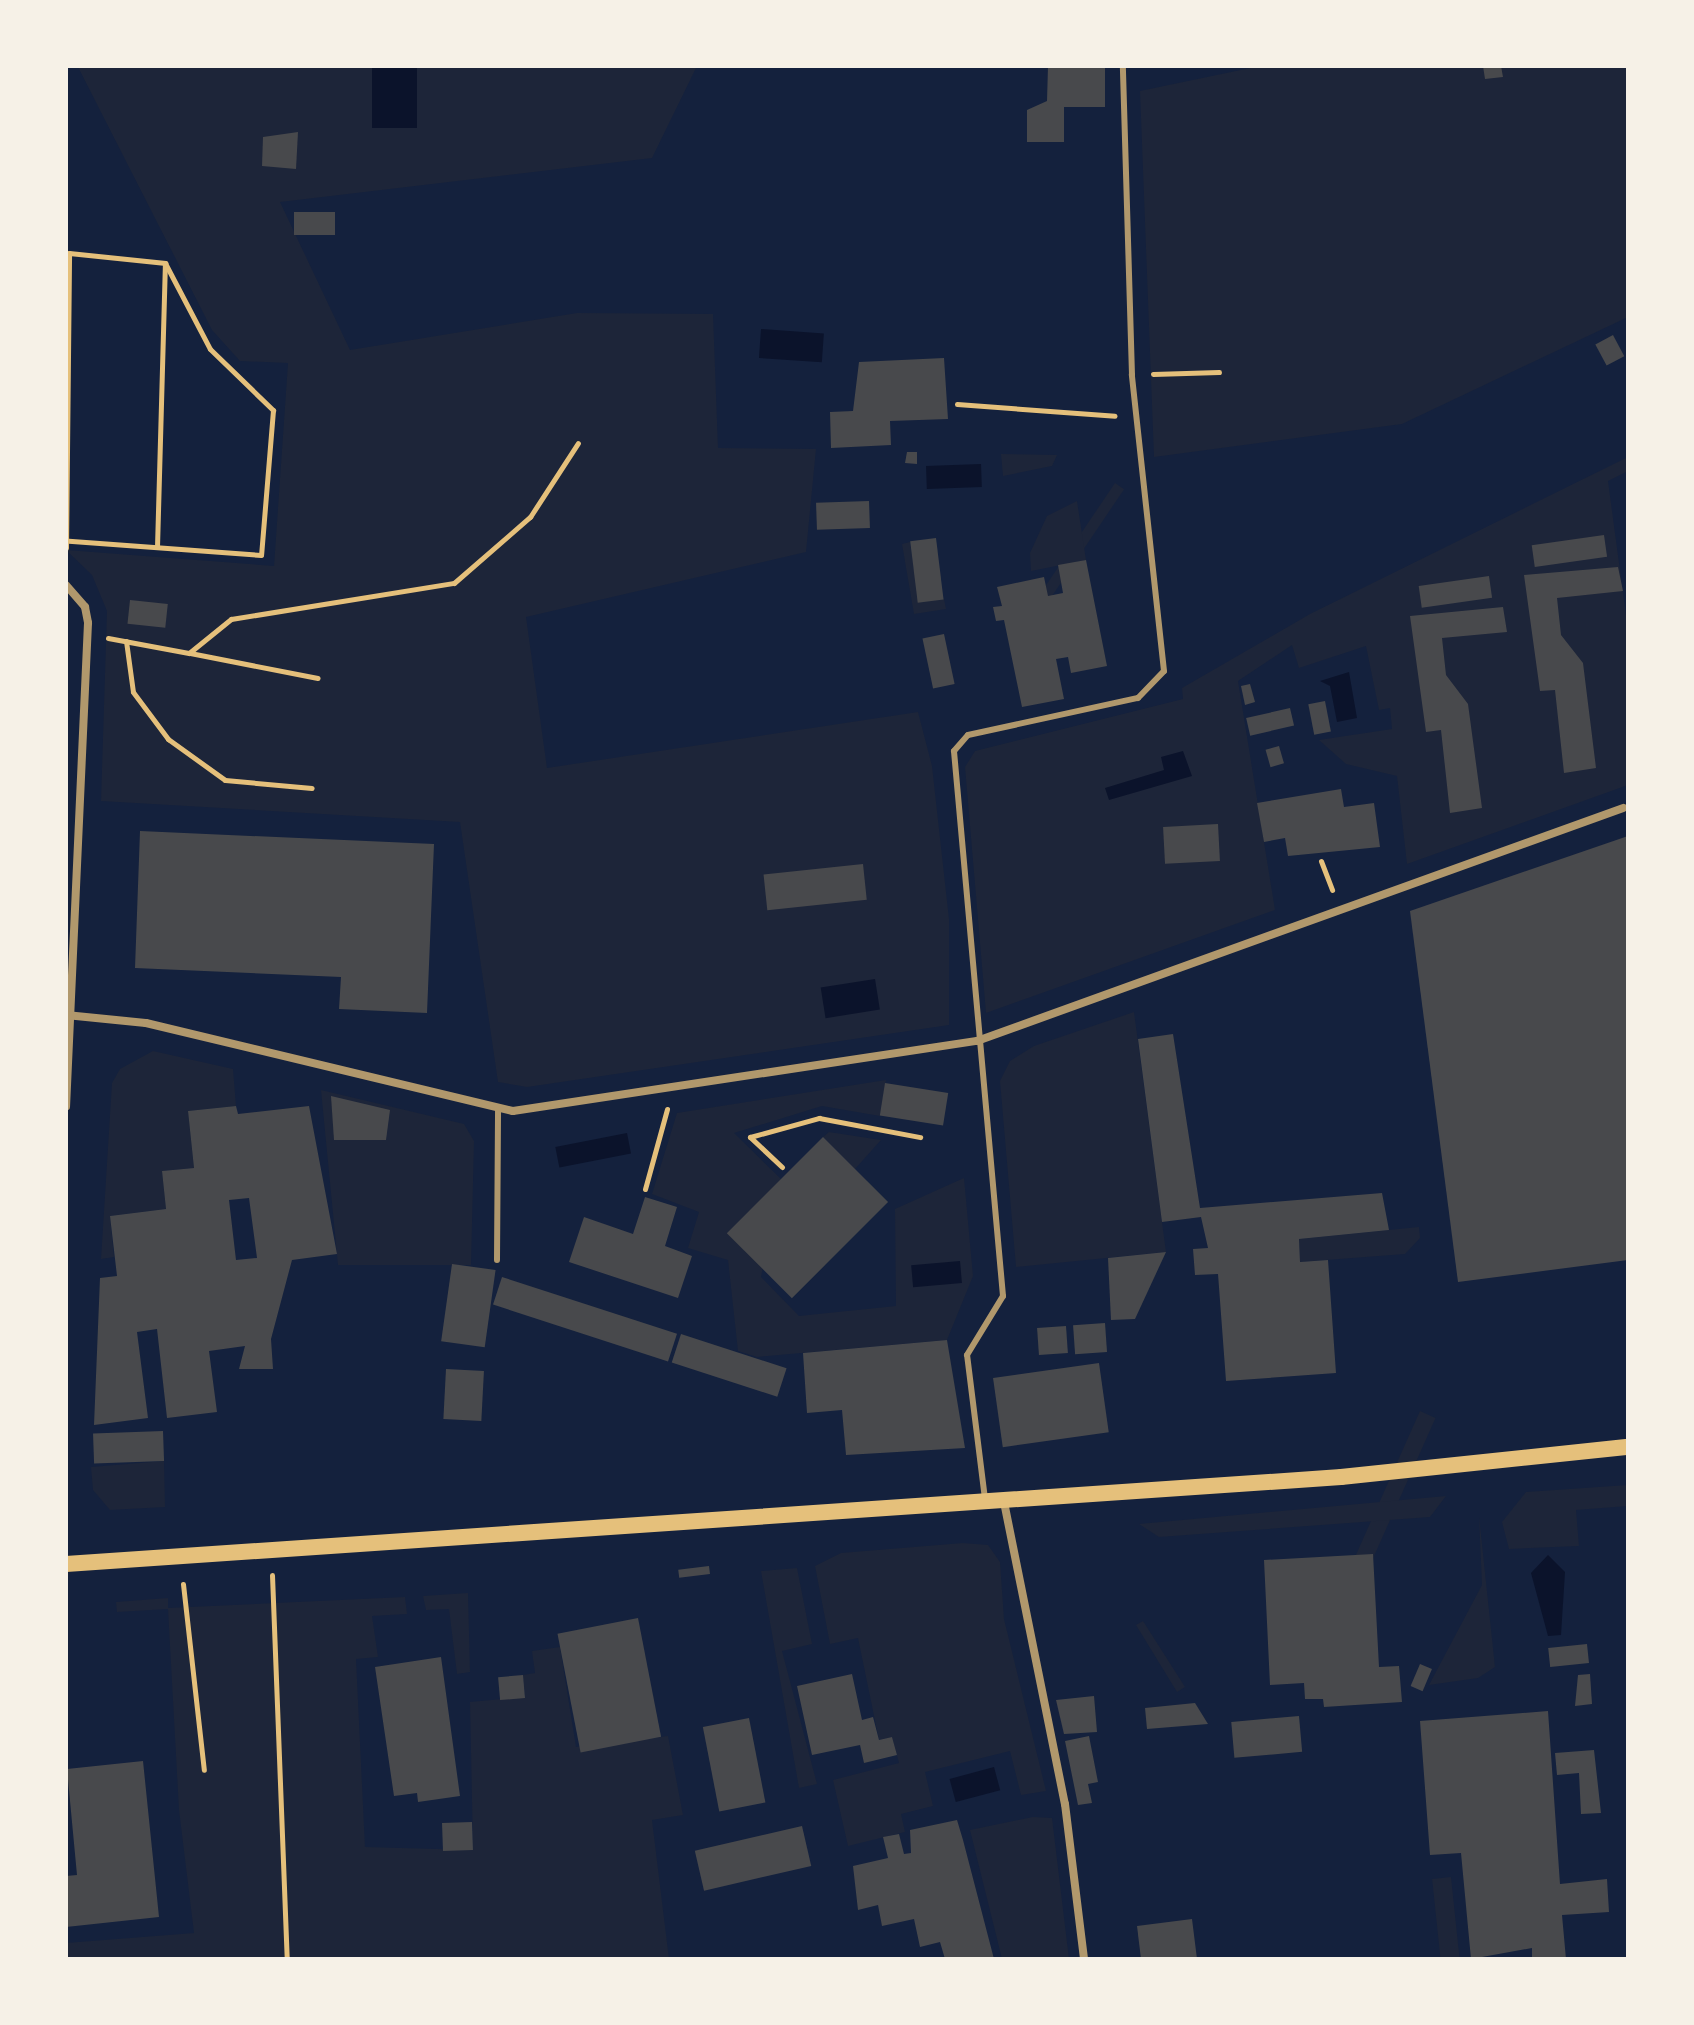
<!DOCTYPE html>
<style>
body{margin:0}
#map{position:relative;width:1694px;height:2025px;overflow:hidden;background:#14213d;font-family:"Archivo Narrow",sans-serif}
div>[style]{position:absolute}
.green>*{inset:0;background:#1d2539;transform-origin:0 0}
.water>*{inset:0;background:#0b132b;transform-origin:0 0}
.building>*{inset:0;background:#48494c;transform-origin:0 0}
.path>*{height:5px;margin:-2.5px;padding:0 2.5px;transform-origin:2.5px;border-radius:2.5px;background:#e5c07b}
.service>*{height:6px;margin:-3px;padding:0 3px;transform-origin:3px;border-radius:3px;background:#b1986c}
.minor>*{height:8px;margin:-4px;padding:0 4px;transform-origin:4px;border-radius:4px;background:#b1986c}
.secondary>*{height:16px;margin:-8px;padding:0 8px;transform-origin:8px;border-radius:8px;background:#e5c07b}
span{translate:-50% -50%;white-space:nowrap;text-align:center;line-height:1.15;-webkit-text-stroke:6px #f6f1e7;paint-order:stroke}
.frame{position:absolute;inset:0;border:68px solid #f6f1e7;pointer-events:none}
</style>
<div id="map">
<div class="green">
<div style="clip-path:polygon(697px 66px,652px 158px,280px 202px,350px 350px,577px 313px,713px 314px,718px 448px,816px 449px,806px 552px,526px 617px,547px 768px,918px 712px,932px 766px,949px 919px,949px 1025px,527px 1087px,498px 1082px,460px 822px,101px 801px,107px 611px,92px 575px,66px 550px,274px 566px,288px 363px,240px 361px,212px 330px,78px 67px)"></div>
<div style="clip-path:polygon(1260px 66px,1628px 66px,1628px 317px,1402px 424px,1154px 457px,1140px 91px)"></div>
<div style="clip-path:polygon(1001px 454px,1057px 455px,1052px 466px,1003px 476px)"></div>
<div style="clip-path:polygon(1628px 457px,1628px 471px,1608px 481px,1628px 630px,1628px 785px,1407px 864px,1397px 776px,1346px 764px,1319px 740px,1392px 729px,1390px 708px,1379px 710px,1366px 646px,1299px 668px,1292px 645px,1238px 681px,1275px 910px,986px 1013px,965px 767px,975px 751px,1183px 699px,1182px 688px,1310px 614px)"></div>
<div style="left:1115px;top:483px;width:11px;height:169px;rotate:34deg"></div>
<div style="clip-path:polygon(1077px 501px,1086px 560px,1031px 571px,1030px 553px,1047px 516px)"></div>
<div style="clip-path:polygon(910px 542px,919px 602px,944px 599px,946px 609px,914px 614px,902px 544px)"></div>
<div style="clip-path:polygon(1134px 1012px,1166px 1252px,1016px 1267px,1000px 1081px,1010px 1061px,1034px 1046px)"></div>
<div style="clip-path:polygon(153px 1051px,233px 1069px,236px 1106px,188px 1111px,194px 1168px,162px 1171px,166px 1209px,110px 1216px,114px 1257px,101px 1259px,112px 1083px,120px 1069px)"></div>
<div style="clip-path:polygon(886px 1080px,880px 1116px,822px 1106px,734px 1133px,781px 1179px,761px 1277px,799px 1316px,896px 1306px,895px 1209px,964px 1178px,973px 1276px,947px 1340px,757px 1357px,738px 1351px,728px 1260px,688px 1248px,699px 1212px,652px 1194px,677px 1113px)"></div>
<div style="clip-path:polygon(321px 1090px,464px 1124px,474px 1141px,471px 1265px,338px 1265px)"></div>
<div style="clip-path:polygon(829px 1132px,881px 1140px,855px 1169px,823px 1137px)"></div>
<div style="clip-path:polygon(1419px 1227px,1420px 1238px,1405px 1254px,1300px 1262px,1299px 1239px)"></div>
<div style="left:1420px;top:1411px;width:17px;height:260px;rotate:24deg"></div>
<div style="clip-path:polygon(164px 1461px,165px 1507px,110px 1510px,93px 1490px,91px 1467px)"></div>
<div style="clip-path:polygon(1628px 1485px,1628px 1506px,1576px 1510px,1579px 1546px,1509px 1549px,1502px 1522px,1526px 1492px)"></div>
<div style="clip-path:polygon(1446px 1496px,1430px 1517px,1159px 1537px,1139px 1524px)"></div>
<div style="clip-path:polygon(1479px 1516px,1495px 1667px,1478px 1678px,1429px 1685px,1482px 1585px)"></div>
<div style="clip-path:polygon(963px 1543px,988px 1545px,1000px 1562px,1004px 1619px,1046px 1791px,1021px 1795px,1010px 1751px,925px 1772px,933px 1806px,901px 1814px,905px 1832px,848px 1846px,833px 1780px,899px 1763px,892px 1737px,879px 1740px,858px 1638px,830px 1644px,815px 1566px,841px 1553px)"></div>
<div style="clip-path:polygon(797px 1568px,812px 1644px,782px 1651px,817px 1784px,799px 1788px,761px 1571px)"></div>
<div style="clip-path:polygon(468px 1593px,470px 1672px,457px 1674px,449px 1609px,426px 1610px,423px 1596px)"></div>
<div style="clip-path:polygon(405px 1597px,407px 1614px,372px 1616px,378px 1657px,356px 1659px,365px 1847px,473px 1850px,470px 1702px,525px 1697px,523px 1675px,535px 1673px,532px 1651px,560px 1647px,576px 1747px,668px 1736px,683px 1815px,652px 1820px,669px 1959px,66px 1959px,66px 1943px,194px 1933px,179px 1810px,168px 1609px,117px 1612px,116px 1602px,168px 1598px,168px 1608px)"></div>
<div style="clip-path:polygon(1143px 1621px,1185px 1687px,1177px 1692px,1136px 1625px)"></div>
<div style="clip-path:polygon(1033px 1817px,1052px 1818px,1069px 1959px,1002px 1959px,970px 1830px)"></div>
<div style="left:1451px;top:1877px;width:82px;height:19px;rotate:84deg"></div>
</div>
<div class="water">
<div style="left:372px;top:66px;width:45px;height:62px"></div>
<div style="left:761px;top:329px;width:63px;height:29px;rotate:4deg"></div>
<div style="left:981px;top:464px;width:23px;height:55px;rotate:88deg"></div>
<div style="clip-path:polygon(1349px 672px,1357px 718px,1337px 722px,1330px 686px,1320px 681px)"></div>
<div style="clip-path:polygon(1183px 751px,1192px 776px,1109px 800px,1105px 788px,1164px 770px,1161px 757px)"></div>
<div style="left:875px;top:979px;width:31px;height:55px;rotate:81deg"></div>
<div style="left:627px;top:1133px;width:21px;height:73px;rotate:79deg"></div>
<div style="left:960px;top:1261px;width:22px;height:49px;rotate:85deg"></div>
<div style="clip-path:polygon(1548px 1555px,1565px 1572px,1561px 1635px,1548px 1636px,1531px 1573px)"></div>
<div style="left:994px;top:1767px;width:24px;height:46px;rotate:75deg"></div>
</div>
<div class="building">
<div style="clip-path:polygon(1048px 66px,1105px 66px,1105px 107px,1064px 107px,1064px 142px,1027px 142px,1027px 110px,1047px 101px)"></div>
<div style="clip-path:polygon(1483px 66px,1501px 66px,1503px 77px,1485px 79px)"></div>
<div style="clip-path:polygon(298px 132px,296px 169px,262px 166px,263px 137px)"></div>
<div style="left:294px;top:212px;width:41px;height:23px"></div>
<div style="left:1613px;top:335px;width:24px;height:20px;rotate:62deg"></div>
<div style="clip-path:polygon(944px 358px,948px 419px,890px 421px,891px 445px,831px 448px,830px 412px,853px 411px,859px 362px)"></div>
<div style="clip-path:polygon(907px 452px,917px 452px,917px 464px,905px 463px)"></div>
<div style="left:869px;top:501px;width:27px;height:53px;rotate:88deg"></div>
<div style="left:1604px;top:535px;width:22px;height:73px;rotate:82deg"></div>
<div style="left:936px;top:538px;width:62px;height:26px;rotate:83deg"></div>
<div style="clip-path:polygon(1086px 560px,1107px 666px,1071px 673px,1068px 657px,1056px 659px,1064px 699px,1022px 707px,1004px 620px,996px 621px,993px 607px,1002px 606px,997px 587px,1044px 577px,1048px 596px,1063px 593px,1058px 565px)"></div>
<div style="clip-path:polygon(1618px 567px,1623px 591px,1557px 598px,1561px 635px,1583px 663px,1596px 768px,1564px 773px,1555px 690px,1540px 691px,1524px 575px)"></div>
<div style="left:1489px;top:576px;width:22px;height:71px;rotate:82deg"></div>
<div style="left:130px;top:600px;width:38px;height:24px;rotate:6deg"></div>
<div style="clip-path:polygon(1503px 607px,1507px 632px,1442px 638px,1446px 675px,1468px 704px,1482px 808px,1450px 813px,1441px 730px,1426px 732px,1410px 616px)"></div>
<div style="left:944px;top:634px;width:51px;height:22px;rotate:78deg"></div>
<div style="clip-path:polygon(1250px 684px,1255px 702px,1245px 705px,1241px 686px)"></div>
<div style="left:1325px;top:701px;width:31px;height:17px;rotate:79deg"></div>
<div style="left:1290px;top:708px;width:18px;height:45px;rotate:77deg"></div>
<div style="left:1279px;top:746px;width:18px;height:14px;rotate:74deg"></div>
<div style="clip-path:polygon(1341px 789px,1344px 807px,1374px 803px,1380px 847px,1288px 856px,1285px 838px,1264px 842px,1257px 803px)"></div>
<div style="left:1218px;top:824px;width:37px;height:55px;rotate:87deg"></div>
<div style="clip-path:polygon(140px 831px,434px 844px,427px 1013px,339px 1009px,341px 977px,135px 968px)"></div>
<div style="clip-path:polygon(1628px 836px,1628px 1260px,1458px 1282px,1410px 911px)"></div>
<div style="left:863px;top:864px;width:36px;height:100px;rotate:84deg"></div>
<div style="clip-path:polygon(1173px 1034px,1200px 1208px,1382px 1193px,1389px 1230px,1299px 1239px,1300px 1262px,1328px 1260px,1336px 1373px,1226px 1381px,1218px 1274px,1195px 1275px,1193px 1249px,1208px 1248px,1201px 1217px,1162px 1222px,1138px 1039px)"></div>
<div style="left:885px;top:1083px;width:64px;height:33px;rotate:9deg"></div>
<div style="clip-path:polygon(331px 1096px,390px 1110px,386px 1140px,334px 1140px)"></div>
<div style="clip-path:polygon(evenodd,236px 1106px,238px 1114px,309px 1106px,337px 1254px,292px 1260px,271px 1339px,273px 1369px,239px 1369px,245px 1346px,209px 1351px,217px 1412px,167px 1418px,157px 1329px,137px 1332px,148px 1418px,94px 1425px,100px 1278px,117px 1276px,110px 1216px,166px 1209px,162px 1171px,194px 1168px,188px 1111px,236px 1106px,249px 1198px,257px 1258px,236px 1260px,229px 1200px,249px 1198px)"></div>
<div style="left:823px;top:1137px;width:92px;height:136px;rotate:45deg"></div>
<div style="clip-path:polygon(645px 1197px,677px 1207px,665px 1246px,692px 1256px,678px 1298px,569px 1262px,584px 1217px,633px 1234px)"></div>
<div style="clip-path:polygon(1166px 1252px,1135px 1319px,1111px 1320px,1108px 1258px)"></div>
<div style="left:452px;top:1264px;width:44px;height:78px;rotate:8deg"></div>
<div style="left:502px;top:1277px;width:184px;height:29px;rotate:18deg"></div>
<div style="left:1105px;top:1323px;width:29px;height:32px;rotate:86deg"></div>
<div style="left:1066px;top:1326px;width:27px;height:29px;rotate:86deg"></div>
<div style="left:681px;top:1334px;width:111px;height:30px;rotate:18deg"></div>
<div style="clip-path:polygon(947px 1340px,965px 1448px,846px 1455px,842px 1410px,807px 1413px,803px 1353px)"></div>
<div style="left:1099px;top:1363px;width:70px;height:107px;rotate:82deg"></div>
<div style="left:446px;top:1369px;width:38px;height:50px;rotate:3deg"></div>
<div style="left:163px;top:1431px;width:30px;height:70px;rotate:88deg"></div>
<div style="clip-path:polygon(1373px 1554px,1379px 1667px,1399px 1666px,1402px 1702px,1324px 1707px,1323px 1699px,1305px 1699px,1304px 1683px,1270px 1685px,1264px 1560px)"></div>
<div style="left:709px;top:1566px;width:8px;height:31px;rotate:83deg"></div>
<div style="left:638px;top:1618px;width:121px;height:82px;rotate:79deg"></div>
<div style="left:1587px;top:1644px;width:19px;height:39px;rotate:84deg"></div>
<div style="clip-path:polygon(441px 1657px,460px 1796px,418px 1802px,417px 1793px,394px 1796px,375px 1667px)"></div>
<div style="left:1420px;top:1664px;width:13px;height:24px;rotate:23deg"></div>
<div style="clip-path:polygon(852px 1674px,862px 1720px,873px 1717px,879px 1740px,892px 1737px,897px 1755px,864px 1763px,860px 1745px,812px 1755px,797px 1686px)"></div>
<div style="clip-path:polygon(1590px 1674px,1592px 1704px,1575px 1706px,1578px 1675px)"></div>
<div style="left:523px;top:1675px;width:23px;height:25px;rotate:85deg"></div>
<div style="clip-path:polygon(1094px 1696px,1097px 1732px,1064px 1734px,1056px 1700px)"></div>
<div style="clip-path:polygon(1195px 1703px,1208px 1724px,1147px 1729px,1145px 1708px)"></div>
<div style="clip-path:polygon(1548px 1711px,1560px 1884px,1607px 1879px,1609px 1912px,1562px 1915px,1566px 1959px,1532px 1959px,1532px 1948px,1471px 1959px,1461px 1853px,1430px 1855px,1420px 1721px)"></div>
<div style="left:1299px;top:1716px;width:36px;height:68px;rotate:85deg"></div>
<div style="left:749px;top:1718px;width:86px;height:47px;rotate:79deg"></div>
<div style="clip-path:polygon(1089px 1736px,1098px 1782px,1088px 1784px,1092px 1803px,1078px 1805px,1065px 1741px)"></div>
<div style="clip-path:polygon(1594px 1750px,1601px 1813px,1581px 1814px,1579px 1773px,1557px 1775px,1555px 1753px)"></div>
<div style="clip-path:polygon(143px 1761px,159px 1917px,66px 1927px,66px 1876px,77px 1875px,67px 1769px)"></div>
<div style="clip-path:polygon(957px 1820px,963px 1840px,994px 1959px,945px 1959px,940px 1942px,920px 1947px,914px 1919px,882px 1926px,878px 1905px,858px 1910px,853px 1866px,888px 1858px,883px 1837px,899px 1834px,904px 1854px,911px 1853px,910px 1830px)"></div>
<div style="left:472px;top:1822px;width:28px;height:30px;rotate:88deg"></div>
<div style="left:802px;top:1826px;width:41px;height:110px;rotate:77deg"></div>
<div style="clip-path:polygon(1192px 1919px,1197px 1959px,1141px 1959px,1137px 1926px)"></div>
</div>
<div class="path">
<div style="left:1153px;top:374px;width:66px;rotate:-1.7deg"></div>
<div style="left:957px;top:404px;width:158px;rotate:4.3deg"></div>
<div style="left:157px;top:547px;width:283px;rotate:-88.4deg"></div>
<div style="left:66px;top:548px;width:295px;rotate:-89.4deg"></div>
<div style="left:69px;top:253px;width:97px;rotate:5.9deg"></div>
<div style="left:165px;top:263px;width:97px;rotate:62.4deg"></div>
<div style="left:210px;top:349px;width:88px;rotate:44.1deg"></div>
<div style="left:273px;top:410px;width:145px;rotate:94.7deg"></div>
<div style="left:261px;top:555px;width:193px;rotate:-175.8deg"></div>
<div style="left:108px;top:638px;width:82px;rotate:10.5deg"></div>
<div style="left:189px;top:653px;width:54px;rotate:-39deg"></div>
<div style="left:231px;top:619px;width:226px;rotate:-9.2deg"></div>
<div style="left:454px;top:583px;width:101px;rotate:-41deg"></div>
<div style="left:530px;top:517px;width:88px;rotate:-57deg"></div>
<div style="left:126px;top:641px;width:51px;rotate:82.2deg"></div>
<div style="left:133px;top:692px;width:59px;rotate:53.3deg"></div>
<div style="left:168px;top:739px;width:70px;rotate:35.7deg"></div>
<div style="left:225px;top:780px;width:87px;rotate:5.3deg"></div>
<div style="left:190px;top:653px;width:130px;rotate:11.1deg"></div>
<div style="left:1321px;top:861px;width:31px;rotate:69deg"></div>
<div style="left:782px;top:1167px;width:44px;rotate:-136.8deg"></div>
<div style="left:750px;top:1137px;width:72px;rotate:-15.4deg"></div>
<div style="left:819px;top:1118px;width:103px;rotate:10.7deg"></div>
<div style="left:645px;top:1189px;width:83px;rotate:-74.6deg"></div>
<div style="left:272px;top:1575px;width:384px;rotate:87.8deg"></div>
<div style="left:183px;top:1584px;width:187px;rotate:83.6deg"></div>
</div>
<div class="service">
<div style="left:497px;top:1260px;width:153px;rotate:-89.6deg"></div>
<div style="left:985px;top:1499px;width:145px;rotate:-97.1deg"></div>
<div style="left:967px;top:1355px;width:69px;rotate:-58.6deg"></div>
<div style="left:1003px;top:1296px;width:547px;rotate:-95.14deg"></div>
<div style="left:954px;top:751px;width:21px;rotate:-49deg"></div>
<div style="left:968px;top:735px;width:174px;rotate:-12.3deg"></div>
<div style="left:1138px;top:698px;width:37px;rotate:-46deg"></div>
<div style="left:1164px;top:671px;width:298px;rotate:-96.2deg"></div>
<div style="left:1132px;top:375px;width:309px;rotate:-91.7deg"></div>
</div>
<div class="minor">
<div style="left:66px;top:585px;width:29px;rotate:49deg"></div>
<div style="left:85px;top:607px;width:16px;rotate:79deg"></div>
<div style="left:88px;top:623px;width:484px;rotate:92.6deg"></div>
<div style="left:66px;top:1015px;width:80px;rotate:5.7deg"></div>
<div style="left:146px;top:1023px;width:377px;rotate:13.5deg"></div>
<div style="left:513px;top:1111px;width:469px;rotate:-8.6deg"></div>
<div style="left:977px;top:1041px;width:687px;rotate:-19.83deg"></div>
<div style="left:1004px;top:1502px;width:308px;rotate:78.6deg"></div>
<div style="left:1065px;top:1804px;width:156px;rotate:83deg"></div>
</div>
<div class="secondary">
<div style="left:66px;top:1564px;width:1278px;rotate:-3.9deg"></div>
<div style="left:1341px;top:1477px;width:289px;rotate:-6deg"></div>
</div>
<div class="frame"></div>
</div>
